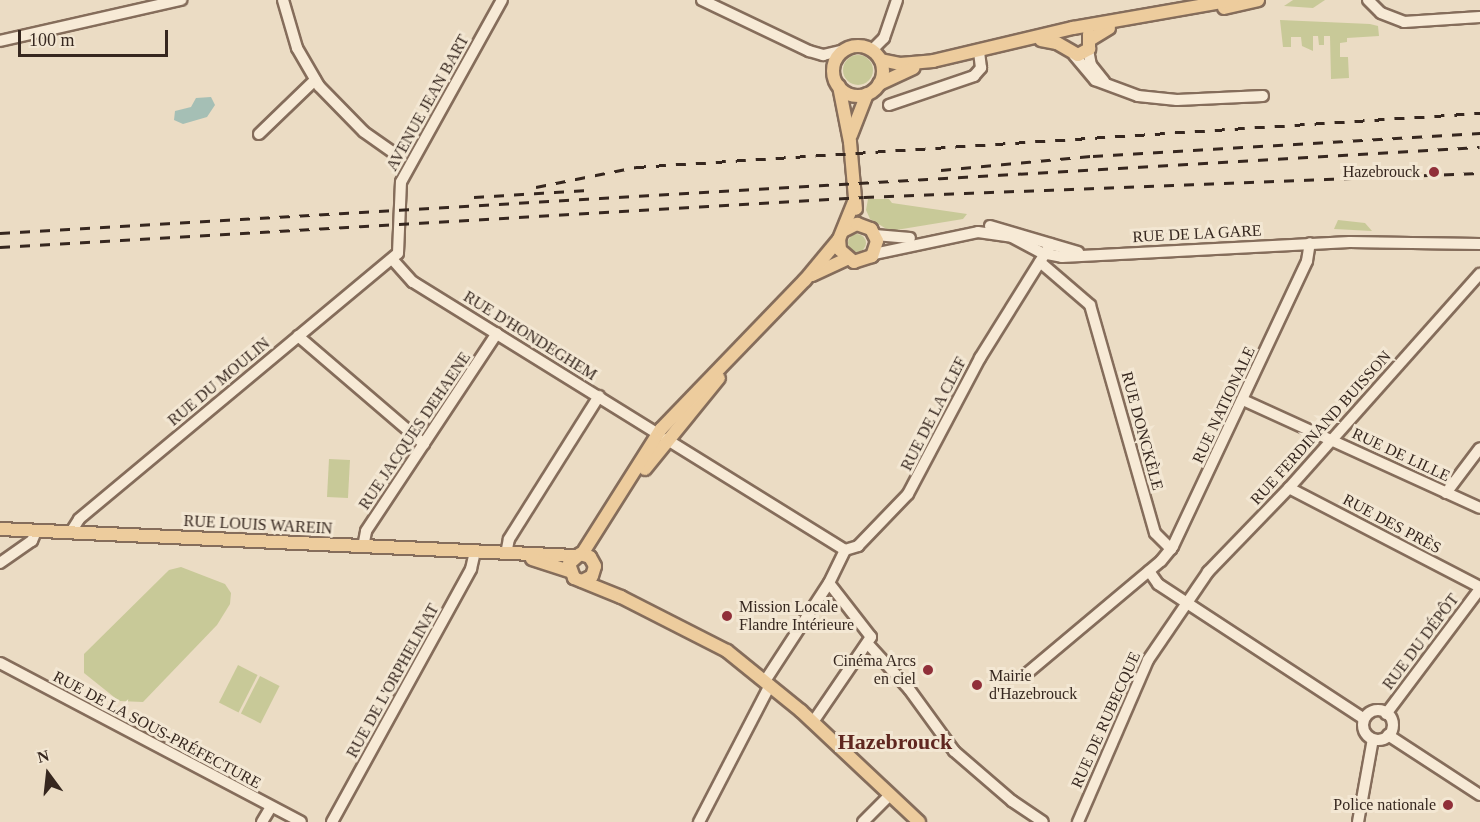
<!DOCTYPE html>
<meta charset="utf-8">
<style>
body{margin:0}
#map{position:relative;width:1480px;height:822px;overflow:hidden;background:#ebdcc4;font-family:"Times New Roman",serif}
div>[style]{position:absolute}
.green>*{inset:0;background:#c8c998;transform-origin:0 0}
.round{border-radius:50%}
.water>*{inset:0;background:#a5bfb5}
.roads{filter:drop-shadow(2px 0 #856d5b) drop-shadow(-2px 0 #856d5b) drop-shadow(0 2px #856d5b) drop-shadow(0 -2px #856d5b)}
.minor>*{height:10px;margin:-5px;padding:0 5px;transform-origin:5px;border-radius:5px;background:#f7ead6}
.minor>.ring{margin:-5px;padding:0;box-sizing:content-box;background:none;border:10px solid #f7ead6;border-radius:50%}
.major>*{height:12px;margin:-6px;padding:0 6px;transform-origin:6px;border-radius:6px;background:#edcc9d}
.major>.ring{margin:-6px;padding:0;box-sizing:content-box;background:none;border:12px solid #edcc9d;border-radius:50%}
.rail>*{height:3px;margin-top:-1.5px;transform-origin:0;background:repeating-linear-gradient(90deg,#36271f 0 10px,transparent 0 20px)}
.dots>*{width:16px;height:16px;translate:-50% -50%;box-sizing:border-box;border:3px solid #f3e7d3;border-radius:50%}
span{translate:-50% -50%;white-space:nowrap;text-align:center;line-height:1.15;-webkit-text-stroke:6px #f3e7d3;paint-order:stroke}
.street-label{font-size:16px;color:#36271f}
.poi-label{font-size:16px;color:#36271f}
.right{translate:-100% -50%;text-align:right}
.left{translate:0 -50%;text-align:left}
.district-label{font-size:22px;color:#602720;font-weight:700}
.north{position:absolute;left:18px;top:744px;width:60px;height:60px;-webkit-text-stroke:4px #f3e7d3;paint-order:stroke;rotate:345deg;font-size:16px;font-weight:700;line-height:24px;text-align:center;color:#36271f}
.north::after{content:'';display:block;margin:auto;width:21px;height:27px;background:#36271f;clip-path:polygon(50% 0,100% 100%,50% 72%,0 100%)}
.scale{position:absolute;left:18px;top:30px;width:150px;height:27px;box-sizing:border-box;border:3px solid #36271f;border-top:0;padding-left:8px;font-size:18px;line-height:21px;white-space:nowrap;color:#36271f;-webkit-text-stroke:4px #f3e7d3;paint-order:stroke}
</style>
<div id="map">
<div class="green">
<div style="clip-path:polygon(1293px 0,1325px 0,1313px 8px,1284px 6px)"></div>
<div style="clip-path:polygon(1280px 20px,1370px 24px,1378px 26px,1379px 36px,1347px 38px,1347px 42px,1340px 43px,1340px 57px,1348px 57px,1349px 78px,1331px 79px,1330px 36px,1324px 36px,1324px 45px,1319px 45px,1318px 36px,1313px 36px,1313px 51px,1302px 46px,1301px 37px,1291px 37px,1291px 47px,1283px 47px)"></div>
<div class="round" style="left:843px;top:55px;width:30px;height:30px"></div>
<div style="clip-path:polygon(868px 199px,889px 199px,892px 203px,967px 214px,963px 219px,890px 231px,870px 219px,866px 210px)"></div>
<div style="clip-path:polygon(1338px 220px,1365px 223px,1372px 231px,1334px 229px)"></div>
<div class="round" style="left:848px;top:234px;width:18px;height:18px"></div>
<div style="left:329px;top:459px;width:21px;height:38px;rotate:3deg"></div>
<div style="clip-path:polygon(181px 567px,225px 584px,231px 593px,230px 604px,217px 625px,143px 702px,119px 701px,84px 673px,84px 654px,169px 570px)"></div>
<div style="left:238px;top:665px;width:22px;height:42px;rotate:27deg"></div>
<div style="left:260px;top:676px;width:22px;height:42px;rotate:27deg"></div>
</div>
<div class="water">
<div style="clip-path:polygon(211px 97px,215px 105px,207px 117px,183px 124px,174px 120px,175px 111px,191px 107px,196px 98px)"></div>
</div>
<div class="roads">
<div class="minor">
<div style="left:283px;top:0;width:50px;rotate:73.7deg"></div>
<div style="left:297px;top:48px;width:44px;rotate:59.9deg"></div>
<div style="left:319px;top:86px;width:64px;rotate:45.6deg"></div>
<div style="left:364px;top:132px;width:45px;rotate:35.1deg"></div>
<div style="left:702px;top:0;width:119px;rotate:25.5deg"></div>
<div style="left:809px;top:51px;width:15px;rotate:16deg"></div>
<div style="left:823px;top:55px;width:23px;rotate:-13deg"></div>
<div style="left:1368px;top:0;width:18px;rotate:45deg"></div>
<div style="left:1381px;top:13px;width:25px;rotate:21deg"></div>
<div style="left:1404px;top:22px;width:76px;rotate:-3.8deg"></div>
<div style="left:0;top:41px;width:186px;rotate:-12.8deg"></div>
<div style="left:872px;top:50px;width:17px;rotate:-45deg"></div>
<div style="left:884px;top:38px;width:40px;rotate:-71.1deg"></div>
<div style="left:1088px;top:50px;width:15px;rotate:79deg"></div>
<div style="left:1091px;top:65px;width:21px;rotate:51deg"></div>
<div style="left:1074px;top:55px;width:33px;rotate:50deg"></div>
<div style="left:1095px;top:80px;width:46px;rotate:20.4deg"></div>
<div style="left:1138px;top:96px;width:39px;rotate:6deg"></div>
<div style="left:1177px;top:100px;width:86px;rotate:-2.7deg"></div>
<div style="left:889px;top:105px;width:90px;rotate:-18.8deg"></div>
<div style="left:974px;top:76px;width:11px;rotate:-49deg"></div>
<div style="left:981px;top:68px;width:16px;rotate:-97deg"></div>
<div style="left:259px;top:134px;width:78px;rotate:-44deg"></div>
<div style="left:990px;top:226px;width:92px;rotate:16.5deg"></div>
<div style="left:875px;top:235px;width:35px;rotate:5deg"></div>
<div style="left:874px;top:254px;width:106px;rotate:-11.9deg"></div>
<div style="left:978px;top:232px;width:34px;rotate:8deg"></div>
<div style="left:1012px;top:237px;width:34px;rotate:28deg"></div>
<div style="left:1042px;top:253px;width:20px;rotate:11deg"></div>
<div style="left:1062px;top:257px;width:288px;rotate:-3deg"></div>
<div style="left:1350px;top:242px;width:130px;rotate:0.9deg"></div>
<div style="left:392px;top:259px;width:31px;rotate:48deg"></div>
<div style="left:413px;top:282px;width:288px;rotate:31.8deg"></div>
<div style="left:1040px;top:262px;width:66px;rotate:40.7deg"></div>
<div style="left:1090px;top:305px;width:237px;rotate:74.1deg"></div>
<div style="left:1155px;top:533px;width:23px;rotate:45deg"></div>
<div style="left:298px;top:336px;width:166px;rotate:40.6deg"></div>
<div style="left:1243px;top:400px;width:260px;rotate:24.5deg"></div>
<div style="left:666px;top:439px;width:211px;rotate:31.8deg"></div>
<div style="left:1289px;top:488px;width:215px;rotate:27.4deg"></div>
<div style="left:1446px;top:493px;width:56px;rotate:-52.9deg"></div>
<div style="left:71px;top:532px;width:15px;rotate:-58deg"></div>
<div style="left:79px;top:519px;width:415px;rotate:-39.8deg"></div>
<div style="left:398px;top:253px;width:71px;rotate:-87.6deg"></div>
<div style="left:401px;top:182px;width:208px;rotate:-61deg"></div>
<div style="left:363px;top:547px;width:16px;rotate:-79deg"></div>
<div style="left:366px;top:531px;width:237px;rotate:-56.5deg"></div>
<div style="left:845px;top:550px;width:14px;rotate:-17deg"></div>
<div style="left:858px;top:546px;width:72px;rotate:-46.1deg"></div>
<div style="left:908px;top:494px;width:154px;rotate:-62.1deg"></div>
<div style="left:980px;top:358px;width:134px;rotate:-58.1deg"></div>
<div style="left:506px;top:554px;width:15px;rotate:-79deg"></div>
<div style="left:509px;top:539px;width:169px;rotate:-57.8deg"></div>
<div style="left:0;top:563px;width:39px;rotate:-35deg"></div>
<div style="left:32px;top:541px;width:11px;rotate:-68deg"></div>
<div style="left:1149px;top:571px;width:16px;rotate:55deg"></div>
<div style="left:1158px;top:584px;width:246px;rotate:33.2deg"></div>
<div style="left:868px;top:644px;width:61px;rotate:47.7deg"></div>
<div style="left:909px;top:689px;width:77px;rotate:54deg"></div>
<div style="left:954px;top:751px;width:77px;rotate:40.8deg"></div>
<div style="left:1012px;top:801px;width:37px;rotate:34deg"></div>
<div style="left:0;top:663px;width:340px;rotate:27.8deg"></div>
<div style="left:1025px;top:675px;width:177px;rotate:-40deg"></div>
<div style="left:1161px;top:561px;width:19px;rotate:-51deg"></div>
<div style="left:1173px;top:546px;width:315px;rotate:-64.8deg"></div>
<div style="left:1307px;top:261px;width:18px;rotate:-81deg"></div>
<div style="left:765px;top:681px;width:117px;rotate:-56.9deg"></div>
<div style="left:829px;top:583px;width:37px;rotate:-64deg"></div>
<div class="ring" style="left:1363px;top:710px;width:20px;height:20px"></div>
<div style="left:1386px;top:714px;width:156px;rotate:-53.1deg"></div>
<div style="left:813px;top:722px;width:103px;rotate:-55.7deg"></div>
<div style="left:871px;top:637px;width:68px;rotate:-127.9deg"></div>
<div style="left:1388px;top:735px;width:110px;rotate:33.1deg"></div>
<div style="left:262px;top:822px;width:17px;rotate:-59deg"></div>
<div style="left:332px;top:822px;width:289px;rotate:-61.2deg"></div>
<div style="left:471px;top:569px;width:17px;rotate:-77deg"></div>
<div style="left:699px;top:822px;width:154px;rotate:-62.6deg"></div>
<div style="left:863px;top:822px;width:37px;rotate:-45deg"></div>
<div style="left:1078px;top:822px;width:176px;rotate:-66.6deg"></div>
<div style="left:1148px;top:660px;width:107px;rotate:-55.7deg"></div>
<div style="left:1208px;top:572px;width:117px;rotate:-46deg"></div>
<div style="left:1289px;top:488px;width:287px;rotate:-48.3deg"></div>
<div style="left:1358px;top:822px;width:84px;rotate:-79.8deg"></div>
</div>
<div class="major">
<div style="left:1224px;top:8px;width:35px;rotate:-13deg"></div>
<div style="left:1091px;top:39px;width:21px;rotate:-31deg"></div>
<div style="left:1041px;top:40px;width:16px;rotate:11deg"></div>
<div style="left:1057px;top:43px;width:24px;rotate:30deg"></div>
<div style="left:1078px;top:55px;width:13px;rotate:-29deg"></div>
<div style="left:1089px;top:49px;width:15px;rotate:-90deg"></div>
<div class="ring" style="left:833px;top:46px;width:38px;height:38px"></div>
<div style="left:881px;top:60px;width:19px;rotate:12deg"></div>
<div style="left:900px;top:64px;width:33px;rotate:-5deg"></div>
<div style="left:933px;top:61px;width:144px;rotate:-13.3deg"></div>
<div style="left:1073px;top:28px;width:162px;rotate:-9.9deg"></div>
<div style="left:879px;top:84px;width:38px;rotate:-25deg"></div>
<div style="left:839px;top:86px;width:57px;rotate:78.9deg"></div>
<div style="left:850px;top:142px;width:67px;rotate:84.9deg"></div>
<div style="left:851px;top:135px;width:44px;rotate:-68.7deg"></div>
<div style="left:843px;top:231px;width:16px;rotate:-27deg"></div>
<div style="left:857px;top:224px;width:15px;rotate:20deg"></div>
<div style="left:871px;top:229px;width:13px;rotate:63deg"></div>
<div style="left:877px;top:241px;width:16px;rotate:108deg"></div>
<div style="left:872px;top:256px;width:19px;rotate:162deg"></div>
<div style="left:854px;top:262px;width:18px;rotate:-139deg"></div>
<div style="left:840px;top:250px;width:11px;rotate:-95deg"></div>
<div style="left:839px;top:239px;width:40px;rotate:-68deg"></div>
<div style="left:812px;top:275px;width:38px;rotate:-25deg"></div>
<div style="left:645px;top:469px;width:117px;rotate:-50.9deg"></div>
<div style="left:0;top:529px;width:576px;rotate:2.69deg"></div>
<div style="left:582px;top:554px;width:148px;rotate:-57.7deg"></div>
<div style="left:661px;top:429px;width:207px;rotate:-46deg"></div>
<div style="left:805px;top:280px;width:53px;rotate:-50.3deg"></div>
<div style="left:532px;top:559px;width:39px;rotate:18deg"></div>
<div style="left:582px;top:581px;width:11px;rotate:-27deg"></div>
<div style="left:592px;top:576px;width:10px;rotate:-73deg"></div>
<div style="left:595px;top:566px;width:10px;rotate:-119deg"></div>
<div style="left:590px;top:557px;width:10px;rotate:-163deg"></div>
<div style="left:580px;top:554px;width:15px;rotate:138deg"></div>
<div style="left:569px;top:564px;width:15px;rotate:70deg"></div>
<div style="left:574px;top:578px;width:51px;rotate:22deg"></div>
<div style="left:621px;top:597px;width:119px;rotate:27deg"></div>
<div style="left:727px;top:651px;width:95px;rotate:39deg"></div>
<div style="left:801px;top:711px;width:162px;rotate:43.2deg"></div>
</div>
</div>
<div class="rail">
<div style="left:941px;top:170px;width:153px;rotate:-5.3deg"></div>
<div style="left:1093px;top:156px;width:388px;rotate:-3.4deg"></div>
<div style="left:536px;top:187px;width:102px;rotate:-11.3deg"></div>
<div style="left:636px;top:167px;width:846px;rotate:-3.66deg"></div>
<div style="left:474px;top:197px;width:114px;rotate:-3.5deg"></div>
<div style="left:0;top:233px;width:1482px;rotate:-3.33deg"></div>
<div style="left:0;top:247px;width:865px;rotate:-3.31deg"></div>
<div style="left:864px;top:197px;width:616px;rotate:-2.23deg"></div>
</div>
<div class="dots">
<div style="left:1434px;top:172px;background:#902f39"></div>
<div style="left:727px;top:616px;background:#902f39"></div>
<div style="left:928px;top:670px;background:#902f39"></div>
<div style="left:977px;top:685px;background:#902f39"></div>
<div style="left:1448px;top:805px;background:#902f39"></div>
</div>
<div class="street-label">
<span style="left:428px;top:103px;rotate:-61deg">AVENUE JEAN BART</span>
<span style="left:1197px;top:234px;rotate:-3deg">RUE DE LA GARE</span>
<span style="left:530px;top:336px;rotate:32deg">RUE D'HONDEGHEM</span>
<span style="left:219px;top:382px;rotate:-40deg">RUE DU MOULIN</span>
<span style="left:1224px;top:405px;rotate:-65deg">RUE NATIONALE</span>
<span style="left:934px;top:414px;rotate:-63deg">RUE DE LA CLEF</span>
<span style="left:1321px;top:428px;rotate:-48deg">RUE FERDINAND BUISSON</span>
<span style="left:415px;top:431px;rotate:-56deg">RUE JACQUES DEHAENE</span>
<span style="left:1142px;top:431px;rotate:75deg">RUE DONCKÈLE</span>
<span style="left:1401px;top:455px;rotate:25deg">RUE DE LILLE</span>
<span style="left:1392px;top:524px;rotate:28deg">RUE DES PRÈS</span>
<span style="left:258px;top:525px;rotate:3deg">RUE LOUIS WAREIN</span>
<span style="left:1421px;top:642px;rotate:-53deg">RUE DU DÉPÔT</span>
<span style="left:393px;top:681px;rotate:-61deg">RUE DE L'ORPHELINAT</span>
<span style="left:1106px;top:720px;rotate:-66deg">RUE DE RUBECQUE</span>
<span style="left:157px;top:730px;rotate:28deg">RUE DE LA SOUS-PRÉFECTURE</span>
</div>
<div class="poi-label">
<span class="right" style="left:1420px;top:172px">Hazebrouck</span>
<span class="left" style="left:739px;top:616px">Mission Locale<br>Flandre Intérieure</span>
<span class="right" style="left:916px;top:670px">Cinéma Arcs<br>en ciel</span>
<span class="left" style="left:989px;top:685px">Mairie<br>d'Hazebrouck</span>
<span class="right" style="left:1436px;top:805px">Police nationale</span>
</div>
<div class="district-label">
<span style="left:895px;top:742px">Hazebrouck</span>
</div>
<div class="north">N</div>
<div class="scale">100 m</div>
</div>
